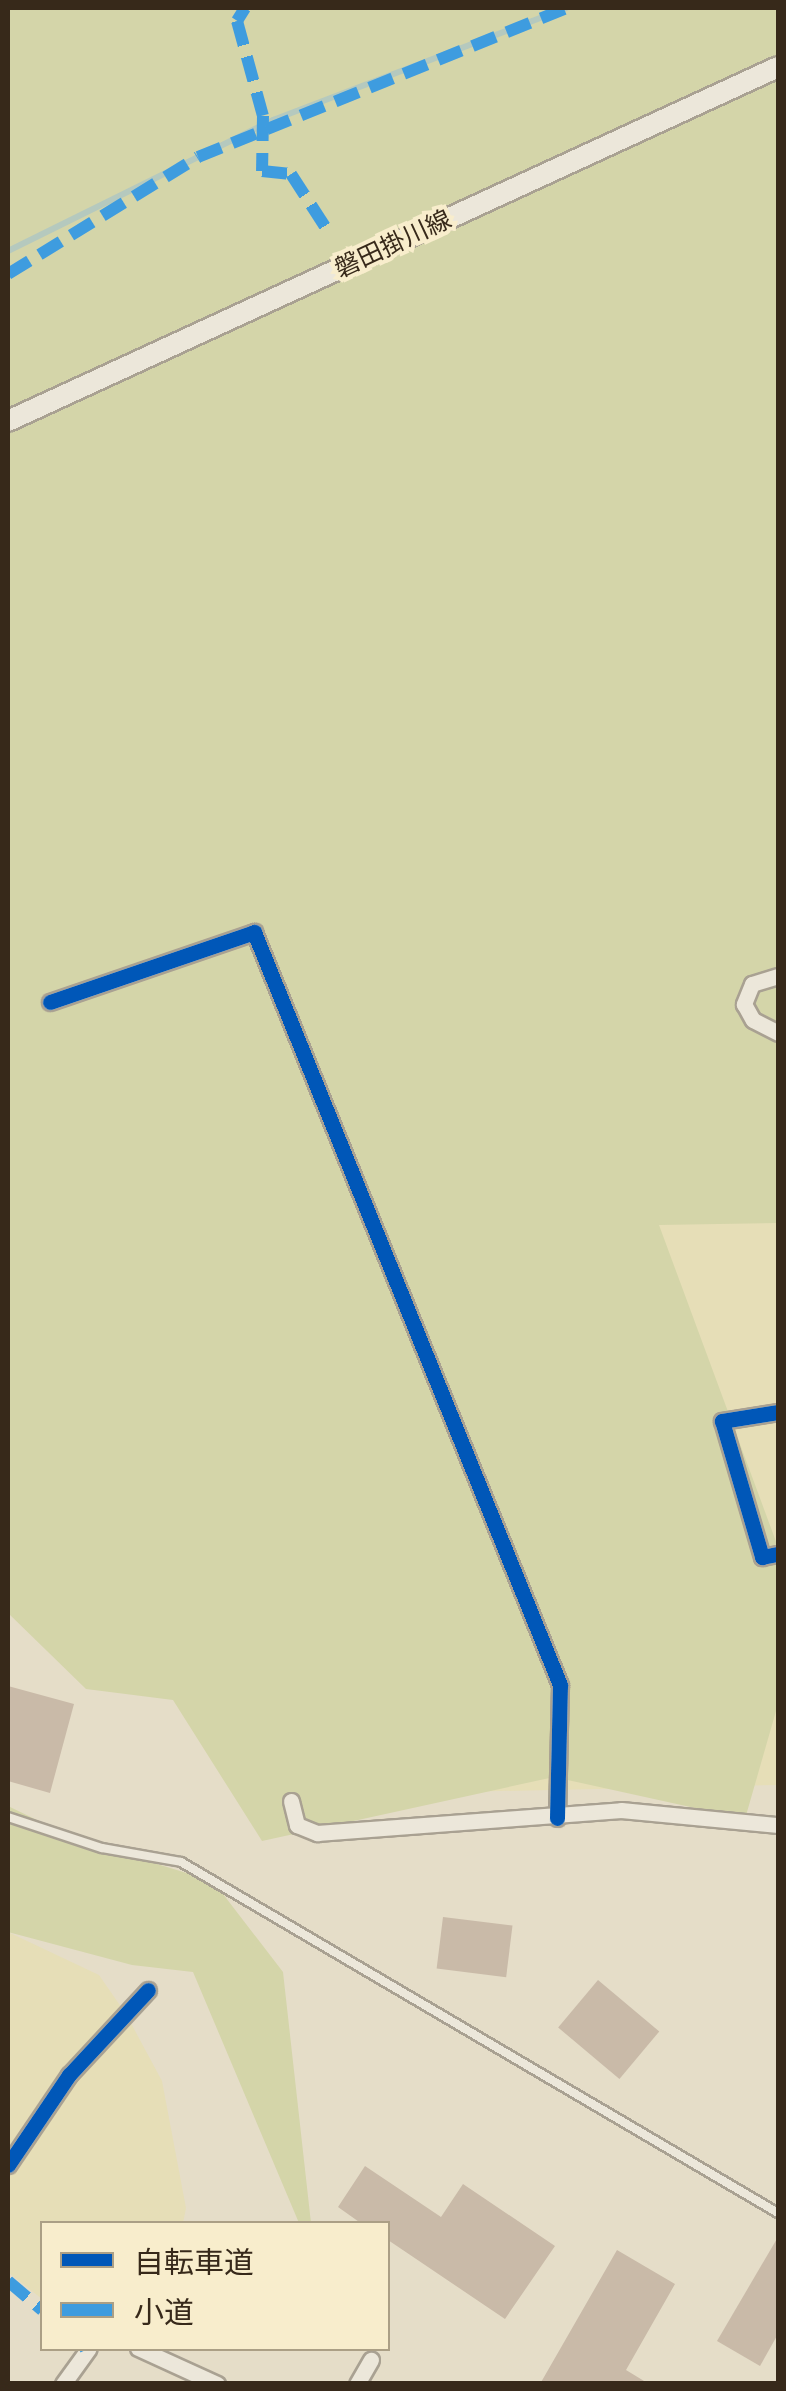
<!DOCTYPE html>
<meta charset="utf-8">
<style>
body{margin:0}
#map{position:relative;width:786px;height:2391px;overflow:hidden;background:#e5ddc8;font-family:Georgia,"Noto Sans JP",serif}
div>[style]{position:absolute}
.farmland>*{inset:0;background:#e6deb7}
.green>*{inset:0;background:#d4d5a9}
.stream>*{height:6px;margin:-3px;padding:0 3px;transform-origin:3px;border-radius:3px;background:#b5c9be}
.building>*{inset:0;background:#c9baa8;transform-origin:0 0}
.roads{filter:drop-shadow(2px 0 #a9a192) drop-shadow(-2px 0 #a9a192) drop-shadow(0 2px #a9a192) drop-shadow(0 -2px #a9a192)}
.service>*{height:8px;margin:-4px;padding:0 4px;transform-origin:4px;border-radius:4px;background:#ece7da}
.minor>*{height:15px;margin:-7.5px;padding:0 7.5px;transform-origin:7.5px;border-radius:7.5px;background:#ece7da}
.secondary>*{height:20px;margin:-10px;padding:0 10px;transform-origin:10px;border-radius:10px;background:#ece7da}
.quiet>*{height:12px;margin-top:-6px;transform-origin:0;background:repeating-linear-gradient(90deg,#3e9cdf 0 25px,transparent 0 37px)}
.cycleway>*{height:15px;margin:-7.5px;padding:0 7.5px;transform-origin:7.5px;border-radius:7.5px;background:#0057b8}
span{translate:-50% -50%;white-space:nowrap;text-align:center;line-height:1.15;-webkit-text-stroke:8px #f8edcc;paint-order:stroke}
.street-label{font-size:25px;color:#37291a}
.frame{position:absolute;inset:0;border:10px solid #37291a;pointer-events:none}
.legend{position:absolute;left:40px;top:2221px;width:350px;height:130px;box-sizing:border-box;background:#f8edcc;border:2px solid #ab9f85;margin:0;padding:12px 18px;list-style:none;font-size:30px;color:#37291a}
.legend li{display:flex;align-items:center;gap:20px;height:50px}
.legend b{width:50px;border:2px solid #ab9f85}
</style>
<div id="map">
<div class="farmland">
<div style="clip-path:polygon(778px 1214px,778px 1785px,366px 1794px,659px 1224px)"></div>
<div style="clip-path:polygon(8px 1932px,99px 1975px,126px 2014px,162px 2081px,186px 2208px,183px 2223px,42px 2224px,42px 2299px,8px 2272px)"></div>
</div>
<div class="green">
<div style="clip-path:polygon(8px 8px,778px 8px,778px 1223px,659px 1225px,778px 1547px,776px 1711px,745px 1819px,554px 1777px,262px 1841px,173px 1700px,86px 1689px,8px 1613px)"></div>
<div style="clip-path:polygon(8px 1806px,78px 1840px,213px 1881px,283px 1972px,311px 2223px,299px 2223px,193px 1972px,132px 1965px,8px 1932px)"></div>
</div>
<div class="stream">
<div style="left:8px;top:251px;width:296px;rotate:-26.3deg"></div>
<div style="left:273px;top:120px;width:314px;rotate:-20.9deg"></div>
</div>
<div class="building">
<div style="clip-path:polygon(8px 1686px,74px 1704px,50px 1793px,8px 1781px)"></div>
<div style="left:443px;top:1917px;width:70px;height:52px;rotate:7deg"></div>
<div style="left:598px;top:1980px;width:80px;height:62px;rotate:40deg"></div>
<div style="clip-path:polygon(365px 2166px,441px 2217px,463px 2184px,555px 2246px,505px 2319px,388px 2240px,388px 2224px,362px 2224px,338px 2207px)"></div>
<div style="clip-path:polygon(778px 2237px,778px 2334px,760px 2366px,717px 2341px)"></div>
<div style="clip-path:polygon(617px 2250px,675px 2284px,626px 2370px,649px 2384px,540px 2384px)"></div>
</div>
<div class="roads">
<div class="service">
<div style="left:8px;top:1817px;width:99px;rotate:18.3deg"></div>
<div style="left:102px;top:1848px;width:80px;rotate:10deg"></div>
<div style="left:181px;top:1862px;width:693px;rotate:30.45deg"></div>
</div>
<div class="minor">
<div style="left:778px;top:976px;width:27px;rotate:163deg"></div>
<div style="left:752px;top:984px;width:22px;rotate:112deg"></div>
<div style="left:744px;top:1004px;width:18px;rotate:61deg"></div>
<div style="left:753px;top:1020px;width:28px;rotate:27deg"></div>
<div style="left:50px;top:1002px;width:216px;rotate:-18.9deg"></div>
<div style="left:254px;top:932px;width:813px;rotate:67.88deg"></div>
<div style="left:560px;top:1685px;width:133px;rotate:91.3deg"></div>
<div style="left:778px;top:1412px;width:57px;rotate:170.9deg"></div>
<div style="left:722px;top:1421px;width:142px;rotate:73.6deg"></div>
<div style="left:762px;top:1557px;width:16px;rotate:-11deg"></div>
<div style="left:291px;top:1801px;width:25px;rotate:76deg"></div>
<div style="left:297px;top:1825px;width:22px;rotate:22deg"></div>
<div style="left:317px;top:1833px;width:305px;rotate:-4.3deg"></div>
<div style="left:621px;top:1810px;width:158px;rotate:5.5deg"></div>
<div style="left:8px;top:2165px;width:109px;rotate:-55.9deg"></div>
<div style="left:69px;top:2075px;width:116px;rotate:-47.1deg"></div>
<div style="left:138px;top:2348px;width:87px;rotate:24.5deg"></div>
<div style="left:63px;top:2384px;width:44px;rotate:-54.2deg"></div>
<div style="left:357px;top:2384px;width:28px;rotate:-60deg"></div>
</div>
<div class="secondary">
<div style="left:8px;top:421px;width:847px;rotate:-24.69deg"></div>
</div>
</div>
<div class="quiet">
<div style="left:245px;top:8px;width:15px;rotate:122deg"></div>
<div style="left:237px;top:21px;width:98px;rotate:74.7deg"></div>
<div style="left:263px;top:116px;width:55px;rotate:91deg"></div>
<div style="left:262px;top:171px;width:29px;rotate:6deg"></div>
<div style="left:291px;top:174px;width:64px;rotate:57.1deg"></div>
<div style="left:8px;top:274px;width:223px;rotate:-31.6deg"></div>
<div style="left:198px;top:157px;width:397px;rotate:-22deg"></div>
<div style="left:8px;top:2281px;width:45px;rotate:40.5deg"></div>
<div style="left:85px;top:2348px;width:2px;rotate:63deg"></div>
</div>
<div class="cycleway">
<div style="left:50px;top:1002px;width:216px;rotate:-18.9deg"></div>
<div style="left:254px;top:932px;width:813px;rotate:67.88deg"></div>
<div style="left:560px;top:1685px;width:133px;rotate:91.3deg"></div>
<div style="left:778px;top:1412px;width:57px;rotate:170.9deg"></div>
<div style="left:722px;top:1421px;width:142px;rotate:73.6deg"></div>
<div style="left:762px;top:1557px;width:16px;rotate:-11deg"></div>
<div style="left:8px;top:2165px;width:109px;rotate:-55.9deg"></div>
<div style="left:69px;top:2075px;width:116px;rotate:-47.1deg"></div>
</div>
<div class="street-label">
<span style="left:392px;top:242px;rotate:-25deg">磐田掛川線</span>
</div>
<div class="frame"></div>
<ul class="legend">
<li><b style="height:12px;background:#0057b8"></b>自転車道</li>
<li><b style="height:12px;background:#3e9cdf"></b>小道</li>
</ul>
</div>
